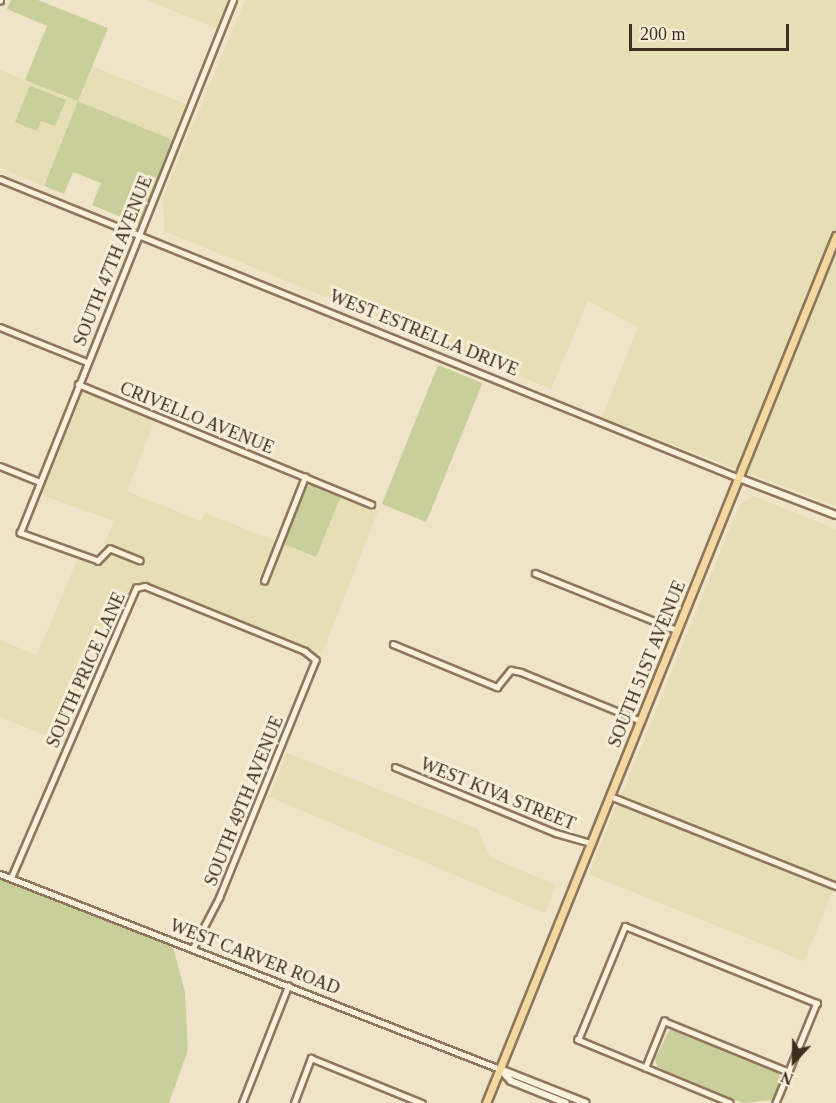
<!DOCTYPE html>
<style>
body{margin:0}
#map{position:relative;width:836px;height:1103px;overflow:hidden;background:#f0e4c8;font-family:Georgia,serif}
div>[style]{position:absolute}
.farmland>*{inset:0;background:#e6deb5;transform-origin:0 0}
.green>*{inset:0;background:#c9cf9b;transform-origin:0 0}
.roads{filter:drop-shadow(2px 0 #8d765c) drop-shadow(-2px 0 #8d765c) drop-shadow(0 2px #8d765c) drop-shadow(0 -2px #8d765c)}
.street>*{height:4.5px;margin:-2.25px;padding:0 2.25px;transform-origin:2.25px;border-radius:2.25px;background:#faf1dc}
.secondary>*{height:6px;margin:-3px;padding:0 3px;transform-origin:3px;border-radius:3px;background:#faf1dc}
.primary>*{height:7px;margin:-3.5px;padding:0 3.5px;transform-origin:3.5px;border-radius:3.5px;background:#f3d9a0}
span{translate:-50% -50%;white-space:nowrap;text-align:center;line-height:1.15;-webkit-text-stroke:6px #f7eed8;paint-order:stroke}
.street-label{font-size:18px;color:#3d2e20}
.north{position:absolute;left:764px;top:1031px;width:60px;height:60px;-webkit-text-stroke:4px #f7eed8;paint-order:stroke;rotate:202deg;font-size:16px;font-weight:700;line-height:24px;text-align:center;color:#3d2e20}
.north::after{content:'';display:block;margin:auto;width:21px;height:27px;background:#3d2e20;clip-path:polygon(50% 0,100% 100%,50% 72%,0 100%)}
.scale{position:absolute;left:629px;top:24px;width:160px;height:27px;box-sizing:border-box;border:3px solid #3d2e20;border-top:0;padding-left:8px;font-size:18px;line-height:21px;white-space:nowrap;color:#3d2e20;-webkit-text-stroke:4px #f7eed8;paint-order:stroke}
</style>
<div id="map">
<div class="farmland">
<div style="clip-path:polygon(147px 0,230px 0,218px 29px)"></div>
<div style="clip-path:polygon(245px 0,836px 0,836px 506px,602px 418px,638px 327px,588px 301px,551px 389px,164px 231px,163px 197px)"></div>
<div style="clip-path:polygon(92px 66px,188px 105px,175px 141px,78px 101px,44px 186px,0 168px,0 70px,78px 101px)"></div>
<div style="clip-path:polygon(81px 390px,155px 420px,127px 491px,201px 521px,205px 513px,276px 541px,257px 582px,263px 587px,281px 543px,316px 557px,341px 496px,378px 511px,322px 654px,135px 580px,68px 744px,0 717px,0 640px,37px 655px,78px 558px,97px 565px,110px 553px,140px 566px,142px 561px,104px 545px,114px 521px,39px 494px)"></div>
<div style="clip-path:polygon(753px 496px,836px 529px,836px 883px,621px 796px,740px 504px)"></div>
<div style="clip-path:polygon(287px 753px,478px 829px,490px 857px,556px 885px,545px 913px,269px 797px)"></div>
<div style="left:619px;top:798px;width:233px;height:82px;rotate:22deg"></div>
</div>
<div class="green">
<div style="clip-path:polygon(11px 0,38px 0,108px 28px,78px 101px,175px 141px,140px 225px,92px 205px,101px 183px,88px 178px,73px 172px,64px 194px,44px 186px,78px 101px,25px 80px,47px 26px,7px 9px)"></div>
<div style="clip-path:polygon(30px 86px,66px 100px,55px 126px,41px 121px,37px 131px,15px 122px)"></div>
<div style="left:438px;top:365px;width:48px;height:150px;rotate:22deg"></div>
<div style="clip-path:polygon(311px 485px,341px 496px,316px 557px,281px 543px,303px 488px)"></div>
<div style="clip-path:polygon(0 879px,173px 947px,185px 992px,188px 1050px,169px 1103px,0 1103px)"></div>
<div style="clip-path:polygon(670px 1029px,778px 1073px,781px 1079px,773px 1100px,743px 1103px,657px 1067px,655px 1059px)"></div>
</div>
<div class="roads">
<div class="street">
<div style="left:0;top:1px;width:1px;rotate:-90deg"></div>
<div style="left:0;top:179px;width:797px;rotate:22.03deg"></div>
<div style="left:0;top:327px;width:94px;rotate:21.9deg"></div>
<div style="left:78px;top:384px;width:317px;rotate:22.3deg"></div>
<div style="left:0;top:466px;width:43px;rotate:21.8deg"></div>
<div style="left:140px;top:561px;width:32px;rotate:-158deg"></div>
<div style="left:110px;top:549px;width:17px;rotate:135deg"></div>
<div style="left:98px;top:561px;width:83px;rotate:-160.3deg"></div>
<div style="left:20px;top:533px;width:574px;rotate:-68.22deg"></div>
<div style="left:535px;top:573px;width:153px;rotate:21.9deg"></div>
<div style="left:264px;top:581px;width:112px;rotate:-68.5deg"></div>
<div style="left:393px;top:644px;width:113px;rotate:22.5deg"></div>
<div style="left:497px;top:687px;width:22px;rotate:-51deg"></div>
<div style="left:511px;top:670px;width:10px;rotate:11deg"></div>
<div style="left:521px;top:672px;width:130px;rotate:22.2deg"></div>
<div style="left:395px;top:767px;width:174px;rotate:22.3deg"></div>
<div style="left:556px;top:833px;width:36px;rotate:16deg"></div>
<div style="left:610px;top:796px;width:243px;rotate:21.7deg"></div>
<div style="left:0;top:874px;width:537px;rotate:21.31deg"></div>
<div style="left:11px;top:878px;width:316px;rotate:-66.7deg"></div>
<div style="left:136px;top:588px;width:9px;rotate:-13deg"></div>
<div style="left:145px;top:586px;width:173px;rotate:22.1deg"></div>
<div style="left:305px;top:651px;width:14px;rotate:39deg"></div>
<div style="left:316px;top:660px;width:256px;rotate:112.1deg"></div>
<div style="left:220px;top:897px;width:59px;rotate:117.4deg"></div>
<div style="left:645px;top:1068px;width:51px;rotate:-68deg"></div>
<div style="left:664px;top:1021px;width:135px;rotate:22.2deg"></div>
<div style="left:242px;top:1103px;width:126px;rotate:-68.5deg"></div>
<div style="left:294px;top:1103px;width:48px;rotate:-69.3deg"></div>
<div style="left:311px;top:1058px;width:120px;rotate:22.1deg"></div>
<div style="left:730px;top:1103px;width:165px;rotate:-157.5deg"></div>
<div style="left:578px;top:1040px;width:123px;rotate:-67.6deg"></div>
<div style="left:625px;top:926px;width:207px;rotate:21.9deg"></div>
<div style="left:817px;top:1003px;width:108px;rotate:112.3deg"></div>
</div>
<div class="secondary">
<div style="left:739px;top:478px;width:104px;rotate:20.9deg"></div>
<div style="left:500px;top:1069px;width:92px;rotate:21.6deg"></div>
<div style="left:502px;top:1071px;width:13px;rotate:48deg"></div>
<div style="left:511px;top:1081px;width:59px;rotate:21.8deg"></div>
</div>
<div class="primary">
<div style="left:486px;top:1103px;width:935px;rotate:-68.02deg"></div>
</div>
</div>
<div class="street-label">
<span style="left:113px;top:261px;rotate:-68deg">SOUTH 47TH AVENUE</span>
<span style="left:424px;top:333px;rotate:22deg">WEST ESTRELLA DRIVE</span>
<span style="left:197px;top:418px;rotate:22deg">CRIVELLO AVENUE</span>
<span style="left:647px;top:664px;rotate:-68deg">SOUTH 51ST AVENUE</span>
<span style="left:86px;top:670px;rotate:-66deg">SOUTH PRICE LANE</span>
<span style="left:498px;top:794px;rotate:22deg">WEST KIVA STREET</span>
<span style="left:244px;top:801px;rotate:-68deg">SOUTH 49TH AVENUE</span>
<span style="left:255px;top:957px;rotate:21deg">WEST CARVER ROAD</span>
</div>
<div class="north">N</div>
<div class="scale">200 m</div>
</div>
